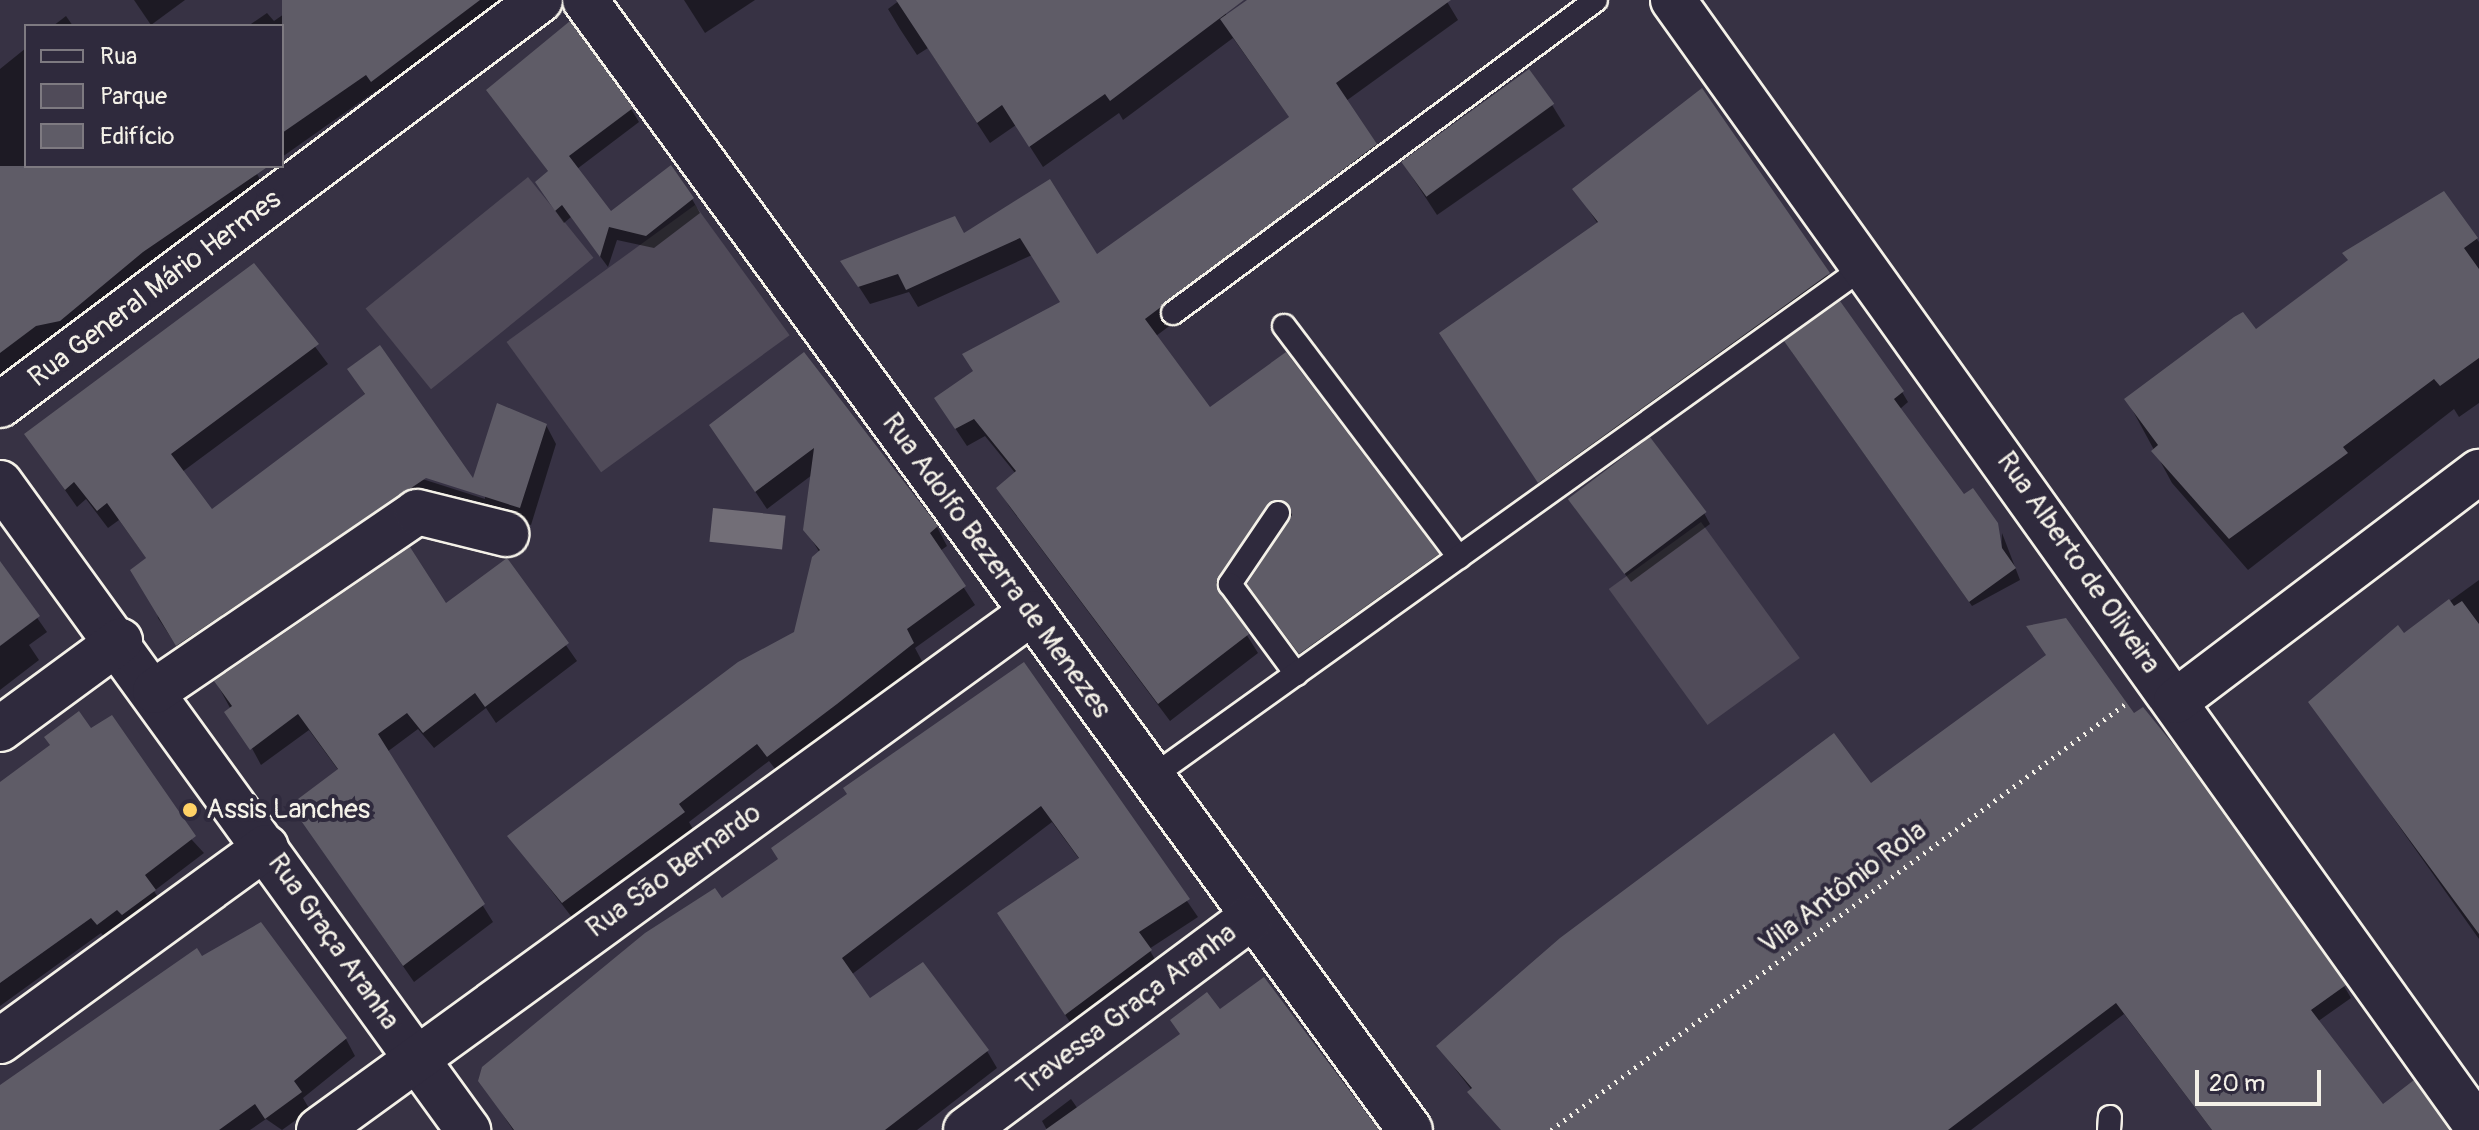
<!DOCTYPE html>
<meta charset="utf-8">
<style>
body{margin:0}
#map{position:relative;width:2479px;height:1130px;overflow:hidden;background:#373244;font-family:Pangolin,sans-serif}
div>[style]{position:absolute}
.green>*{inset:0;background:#504b59;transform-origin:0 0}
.water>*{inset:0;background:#726e77;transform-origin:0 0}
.shadow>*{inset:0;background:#0007}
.building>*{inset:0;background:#5f5c67;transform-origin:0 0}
.path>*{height:5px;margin-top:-2.5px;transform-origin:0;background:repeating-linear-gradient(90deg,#f4f1e8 0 2px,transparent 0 8px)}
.roads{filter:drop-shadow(2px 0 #f4f1e8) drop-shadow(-2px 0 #f4f1e8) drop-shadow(0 2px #f4f1e8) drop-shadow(0 -2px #f4f1e8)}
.lane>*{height:22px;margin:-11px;padding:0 11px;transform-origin:11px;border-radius:11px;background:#2f2a3d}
.street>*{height:44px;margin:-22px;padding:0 22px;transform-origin:22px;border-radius:22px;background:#2f2a3d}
.dots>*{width:22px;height:22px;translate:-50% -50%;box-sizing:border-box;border:4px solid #2f2a3d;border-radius:50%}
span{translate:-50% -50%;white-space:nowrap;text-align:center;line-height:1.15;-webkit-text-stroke:8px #2f2a3d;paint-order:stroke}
.street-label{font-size:28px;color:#f4f1e8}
.poi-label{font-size:28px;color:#f4f1e8}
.left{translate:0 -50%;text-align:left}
.legend{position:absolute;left:24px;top:24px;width:260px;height:144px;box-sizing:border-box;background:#2f2a3d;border:2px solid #7e7a81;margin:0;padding:10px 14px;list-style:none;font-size:24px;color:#f4f1e8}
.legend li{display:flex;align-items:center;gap:16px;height:40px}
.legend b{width:40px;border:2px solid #7e7a81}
.scale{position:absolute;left:2195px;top:1070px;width:126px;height:36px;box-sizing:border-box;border:4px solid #f4f1e8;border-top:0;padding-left:10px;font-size:24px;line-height:28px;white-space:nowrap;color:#f4f1e8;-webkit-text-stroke:6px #2f2a3d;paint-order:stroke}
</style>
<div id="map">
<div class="green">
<div style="left:528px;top:177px;width:104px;height:209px;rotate:51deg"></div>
<div style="left:695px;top:205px;width:161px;height:233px;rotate:54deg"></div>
<div style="left:1701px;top:522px;width:168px;height:114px;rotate:54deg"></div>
</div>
<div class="water">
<div style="left:713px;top:508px;width:73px;height:34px;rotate:6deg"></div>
</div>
<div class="shadow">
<div style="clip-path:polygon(134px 0,185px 0,151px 25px)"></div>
<div style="clip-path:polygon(304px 0,510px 0,382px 97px,377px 90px,282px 157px,282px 26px,248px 26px,267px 13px,274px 21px)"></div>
<div style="clip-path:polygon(684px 0,755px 0,705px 33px)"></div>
<div style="clip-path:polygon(900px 0,1217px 0,1227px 16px,1250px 0,1446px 0,1458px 20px,1346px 101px,1386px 164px,1156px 336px,1210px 410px,1437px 555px,1448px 573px,1311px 671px,1249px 584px,1292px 518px,1276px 523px,1226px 602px,1258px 653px,1170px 721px,1009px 506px,998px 488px,1016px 474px,985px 436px,967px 446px,947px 416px,1062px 303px,1032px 255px,918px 307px,909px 292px,870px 304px,843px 262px,964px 235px,1050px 182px,1097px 257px,1290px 118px,1233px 38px,1123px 120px,1119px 113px,1043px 167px,1016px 125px,990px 143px,928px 48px,917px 55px,900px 29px,888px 9px)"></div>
<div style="clip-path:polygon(66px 16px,73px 26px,53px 26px)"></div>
<div style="clip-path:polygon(26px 48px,26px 166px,269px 166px,257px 174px,266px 190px,0 380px,0 69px)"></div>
<div style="clip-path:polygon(489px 91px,631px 109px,639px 122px,577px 169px,610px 214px,692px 199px,700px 213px,654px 248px,617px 240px,608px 267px,571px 217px,564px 223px,545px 196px,549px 172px)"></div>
<div style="clip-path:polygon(1702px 91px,1841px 295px,1552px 503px,1454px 355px,1598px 224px,1575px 189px)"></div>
<div style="clip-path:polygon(1552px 105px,1565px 126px,1437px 215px,1403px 163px)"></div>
<div style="clip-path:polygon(2443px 194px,2479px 242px,2479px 403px,2459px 417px,2454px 409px,2248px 570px,2172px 483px,2127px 400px,2255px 332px)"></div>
<div style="clip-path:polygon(evenodd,254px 265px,328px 364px,182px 472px,211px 512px,366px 396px,349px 369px,474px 483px,546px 425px,556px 444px,531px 525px,437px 496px,188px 663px,158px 618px,147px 559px,119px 520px,108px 528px,86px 499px,77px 507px,26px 435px,254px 265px,417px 473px,485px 495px,485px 499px,416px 477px,417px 473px)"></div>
<div style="clip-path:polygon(1792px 352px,1902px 392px,1908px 402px,1900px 409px,2001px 558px,2002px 533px,2020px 580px,1972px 606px)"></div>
<div style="clip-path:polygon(804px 355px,937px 527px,947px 546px,940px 551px,975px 605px,915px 648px,923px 663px,779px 774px,769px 761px,689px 822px,694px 831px,574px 920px,510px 837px,796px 633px,820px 553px,805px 529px,812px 475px,767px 509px,722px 443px)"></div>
<div style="clip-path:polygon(1575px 508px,1704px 513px,1710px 524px,1631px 582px)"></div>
<div style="clip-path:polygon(507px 561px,577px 661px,496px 723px,486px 708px,434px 748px,418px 729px,387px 752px,493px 922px,414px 982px,292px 806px,339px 771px,309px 730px,261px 765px,216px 682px,445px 605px)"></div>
<div style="clip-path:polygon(0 565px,47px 632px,29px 645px,39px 660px,0 690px)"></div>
<div style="clip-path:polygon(2479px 580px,2479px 939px,2311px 702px,2397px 627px,2403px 635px)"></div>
<div style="clip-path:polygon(1024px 665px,1198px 917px,1149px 949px,1160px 968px,1076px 1031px,1009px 931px,1080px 860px,1052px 822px,851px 975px,869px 1000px,987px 1051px,997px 1068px,917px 1130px,513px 1130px,481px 1081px,780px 860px)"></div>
<div style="clip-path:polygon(2133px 716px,2344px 986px,2351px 998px,2317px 1022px,2382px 1107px,2413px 1083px,2450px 1130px,2212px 1130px,2124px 1014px,1971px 1130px,1503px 1130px,1438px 1047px,1870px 786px)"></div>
<div style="clip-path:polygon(91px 730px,204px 853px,154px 891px,164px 907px,107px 940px,101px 933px,0 1006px,0 783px)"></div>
<div style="clip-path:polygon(202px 958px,346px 1039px,355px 1056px,303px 1098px,310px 1110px,282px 1130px,266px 1119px,250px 1130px,0 1130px,0 1088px)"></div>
<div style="clip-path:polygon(1219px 1012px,1376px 1130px,1047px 1130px,1042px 1121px,1071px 1099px,1078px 1109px)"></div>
</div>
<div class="building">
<div style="clip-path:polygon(282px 0,480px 0,371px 82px,366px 75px,282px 133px)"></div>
<div style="clip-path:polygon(896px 0,1244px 0,1110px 101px,1105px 94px,1029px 147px,1002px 105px,977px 123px)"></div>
<div style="clip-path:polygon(1247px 0,1451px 0,1336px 83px,1377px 144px,1145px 319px,1210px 407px,1286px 352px,1439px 554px,1299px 654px,1247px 584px,1292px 515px,1286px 502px,1271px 501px,1216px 583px,1249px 634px,1158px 704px,996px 488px,1016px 471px,974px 419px,955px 429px,934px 398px,973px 371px,962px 354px,1060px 302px,1020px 238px,906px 290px,898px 274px,858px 287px,840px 261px,955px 216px,964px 233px,1050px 179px,1097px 254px,1289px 117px,1220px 19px)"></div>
<div style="clip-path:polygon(570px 21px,633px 108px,569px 156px,611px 211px,671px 165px,694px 198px,646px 236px,609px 227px,600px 257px,562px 205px,555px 211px,535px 182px,548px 171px,486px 90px)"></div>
<div style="left:1529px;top:69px;width:43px;height:158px;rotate:54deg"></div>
<div style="clip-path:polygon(1702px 88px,1830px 273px,1538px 483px,1439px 333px,1598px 222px,1572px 189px)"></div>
<div style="clip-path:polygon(0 166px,269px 166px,143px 252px,60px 321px,36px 326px,0 353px)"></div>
<div style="clip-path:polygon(2444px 191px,2478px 238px,2464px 248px,2479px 269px,2479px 358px,2440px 386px,2434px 379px,2343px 447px,2348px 453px,2229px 539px,2151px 451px,2158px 445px,2124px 399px,2234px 317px,2243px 312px,2256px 329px,2348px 260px,2342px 253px)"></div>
<div style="clip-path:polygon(254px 263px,319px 344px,171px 454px,212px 509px,365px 394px,347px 369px,380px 345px,473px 478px,497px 403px,547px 424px,520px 508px,426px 478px,176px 646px,130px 570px,146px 558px,107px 503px,97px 511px,74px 482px,65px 490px,24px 434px)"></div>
<div style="clip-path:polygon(1840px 301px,1904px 391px,1894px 399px,1964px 494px,1973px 488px,1998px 523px,2002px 548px,2016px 568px,1969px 602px,1784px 341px)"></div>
<div style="clip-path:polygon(804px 352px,938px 526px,930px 533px,966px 586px,907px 629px,914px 643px,837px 704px,767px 757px,757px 744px,679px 804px,685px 812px,562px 903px,507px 836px,738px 662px,794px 632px,812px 557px,820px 550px,803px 530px,814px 448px,755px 492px,709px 425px)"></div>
<div style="left:1650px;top:437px;width:94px;height:103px;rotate:53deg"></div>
<div style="clip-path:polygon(410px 547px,446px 603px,507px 558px,569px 643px,485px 707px,475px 693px,423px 733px,407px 713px,378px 734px,485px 904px,403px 966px,290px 805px,338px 769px,298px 714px,250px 750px,224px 712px,232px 706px,214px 681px)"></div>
<div style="clip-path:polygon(0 561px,40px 616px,0 646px)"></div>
<div style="clip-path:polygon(2449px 599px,2454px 606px,2462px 601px,2479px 624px,2479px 934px,2308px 702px,2398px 625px,2404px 633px)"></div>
<div style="clip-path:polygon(2066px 618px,2134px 713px,2143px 707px,2177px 749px,2346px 985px,2311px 1010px,2383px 1104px,2414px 1080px,2449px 1130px,2212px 1130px,2116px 1003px,1948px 1130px,1501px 1130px,1467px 1092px,1472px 1088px,1436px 1046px,1560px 938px,1834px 733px,1871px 783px,2046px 655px,2026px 626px)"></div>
<div style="clip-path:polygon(1024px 662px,1190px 899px,1139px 932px,1152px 950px,1065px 1015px,997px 913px,1079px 858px,1041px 806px,842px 958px,870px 998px,923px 962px,989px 1050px,885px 1130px,514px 1130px,478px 1081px,482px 1067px,645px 933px,715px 888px,722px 898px,778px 859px,771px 848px,847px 794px,843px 788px)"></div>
<div style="clip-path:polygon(79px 711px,91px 728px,112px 715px,196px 836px,145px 875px,156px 890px,122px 915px,117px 910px,97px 925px,91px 918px,0 983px,0 782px,50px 745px,44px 737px)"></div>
<div style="clip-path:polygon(261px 922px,347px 1038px,294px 1081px,302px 1092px,265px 1119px,255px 1104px,219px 1130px,0 1130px,0 1085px,197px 948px,202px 956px)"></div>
<div style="clip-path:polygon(1264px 977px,1379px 1130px,1045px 1130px,1180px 1034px,1170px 1020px,1207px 992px,1220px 1009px)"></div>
</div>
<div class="path">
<div style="left:1551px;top:1130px;width:715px;rotate:-36.58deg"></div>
</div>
<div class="roads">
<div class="lane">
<div style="left:1173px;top:313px;width:526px;rotate:-36.5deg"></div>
<div style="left:1284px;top:326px;width:290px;rotate:52.9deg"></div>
<div style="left:1278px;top:513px;width:86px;rotate:124.1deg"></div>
<div style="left:1230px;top:584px;width:112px;rotate:53.7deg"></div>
<div style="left:1149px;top:779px;width:884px;rotate:-35.61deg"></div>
<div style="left:2109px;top:1130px;width:13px;rotate:-86deg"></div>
</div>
<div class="street">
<div style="left:585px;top:0;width:1399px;rotate:53.87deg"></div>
<div style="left:1673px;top:0;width:1387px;rotate:54.48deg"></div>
<div style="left:0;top:405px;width:675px;rotate:-36.87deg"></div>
<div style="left:0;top:483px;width:799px;rotate:54.12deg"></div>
<div style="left:155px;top:691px;width:317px;rotate:-34.3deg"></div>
<div style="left:417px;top:512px;width:92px;rotate:13.9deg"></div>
<div style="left:2176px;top:701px;width:380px;rotate:-37.1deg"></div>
<div style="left:0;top:729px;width:149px;rotate:-36.3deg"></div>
<div style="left:0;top:1041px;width:329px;rotate:-36.1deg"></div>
<div style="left:319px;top:1130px;width:880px;rotate:-35.98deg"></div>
<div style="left:966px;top:1130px;width:354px;rotate:-36.7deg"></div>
</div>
</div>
<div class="dots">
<div style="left:190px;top:810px;background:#ffd166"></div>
</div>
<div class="street-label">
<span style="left:155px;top:289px;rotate:-37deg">Rua General Mário Hermes</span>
<span style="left:2078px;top:563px;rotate:55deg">Rua Alberto de Oliveira</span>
<span style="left:996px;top:566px;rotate:54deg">Rua Adolfo Bezerra de Menezes</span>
<span style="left:674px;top:871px;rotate:-36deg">Rua São Bernardo</span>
<span style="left:1843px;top:888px;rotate:-37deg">Vila Antônio Rola</span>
<span style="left:333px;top:942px;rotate:55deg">Rua Graça Aranha</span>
<span style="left:1127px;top:1010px;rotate:-37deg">Travessa Graça Aranha</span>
</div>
<div class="poi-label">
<span class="left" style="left:206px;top:810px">Assis Lanches</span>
</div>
<ul class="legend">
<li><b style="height:10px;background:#2f2a3d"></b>Rua</li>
<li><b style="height:22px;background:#504b59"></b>Parque</li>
<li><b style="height:22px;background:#5f5c67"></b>Edifício</li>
</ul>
<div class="scale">20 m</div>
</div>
